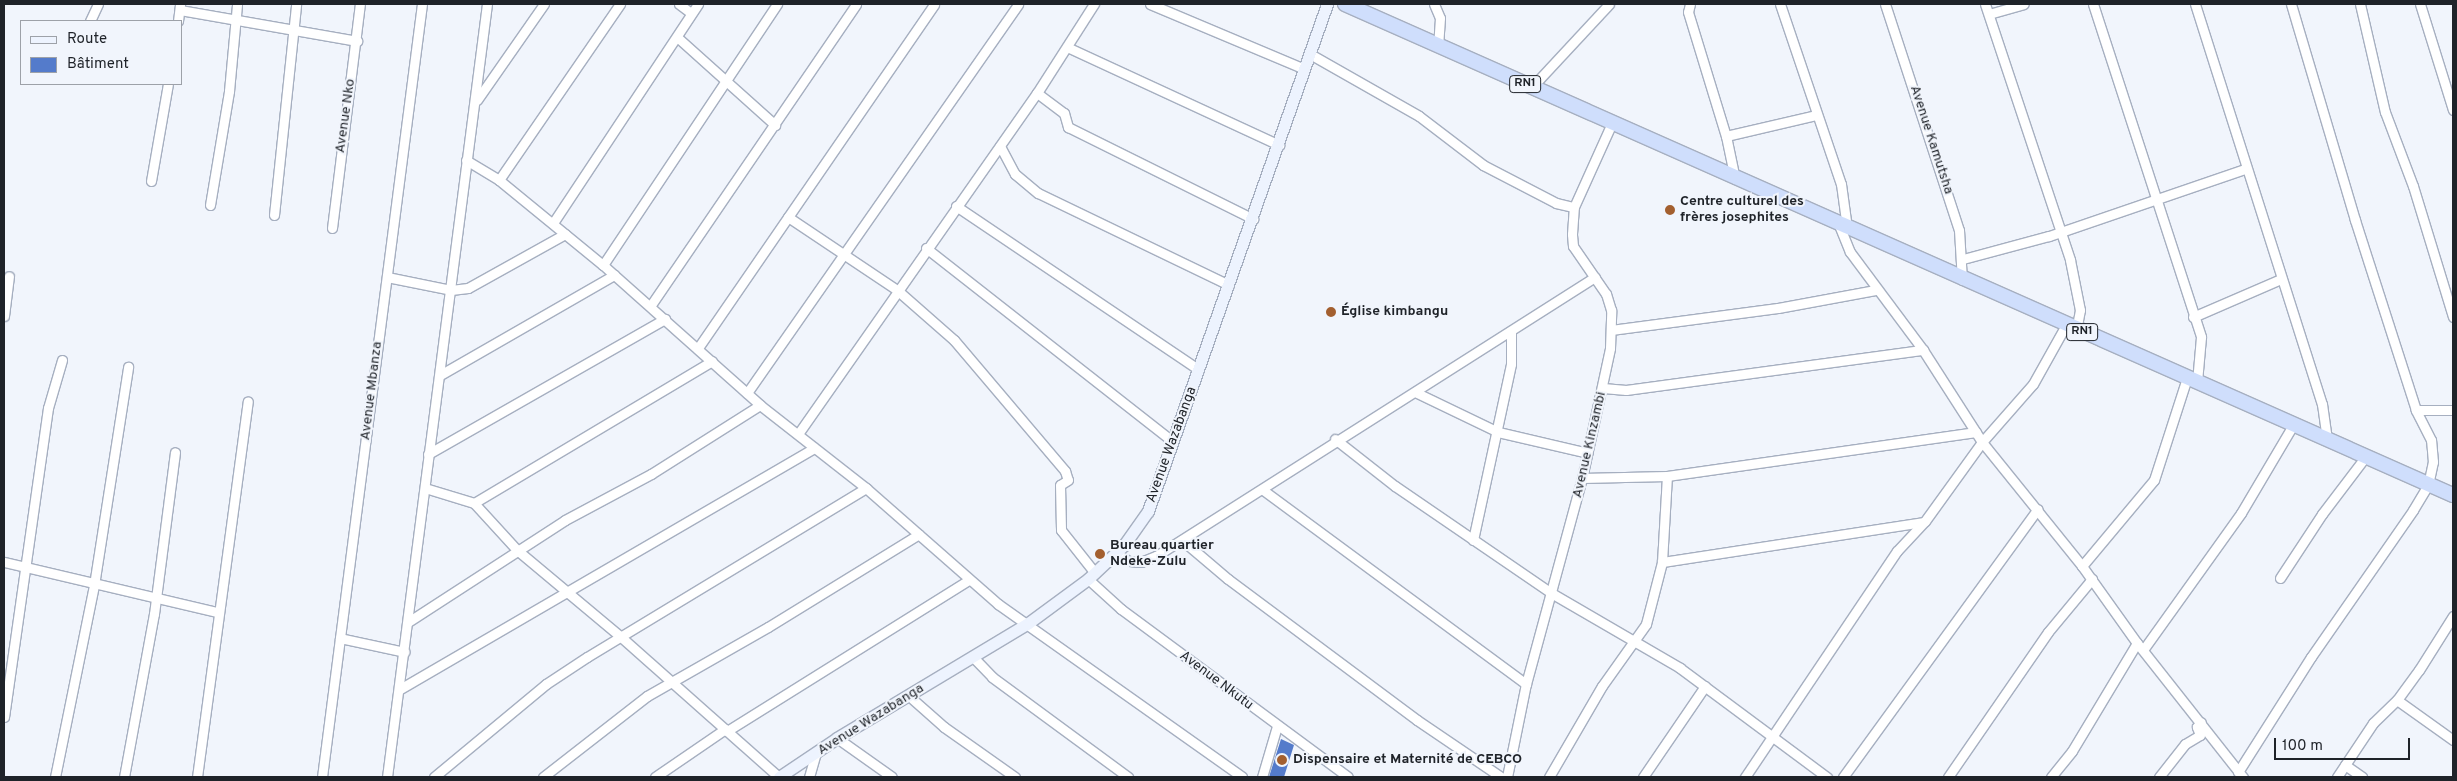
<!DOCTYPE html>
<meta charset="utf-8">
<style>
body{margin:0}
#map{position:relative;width:2457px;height:781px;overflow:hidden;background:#f1f5fc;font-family:Overpass,sans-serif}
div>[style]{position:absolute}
.building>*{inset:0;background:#547bcb}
.roads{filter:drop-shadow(1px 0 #a6afc0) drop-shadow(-1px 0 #a6afc0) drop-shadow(0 1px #a6afc0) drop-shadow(0 -1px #a6afc0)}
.minor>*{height:9px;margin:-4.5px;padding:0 4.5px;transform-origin:4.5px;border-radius:4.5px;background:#fff}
.secondary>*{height:11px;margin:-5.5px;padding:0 5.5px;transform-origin:5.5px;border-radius:5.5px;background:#edf3fe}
.trunk>*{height:14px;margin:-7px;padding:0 7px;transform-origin:7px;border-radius:7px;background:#cfdefc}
.dots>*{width:14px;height:14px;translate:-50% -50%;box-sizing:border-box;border:2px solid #f1f5fc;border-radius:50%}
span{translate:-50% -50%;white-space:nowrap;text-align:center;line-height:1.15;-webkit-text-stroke:4px #f1f5fc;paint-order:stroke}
.shield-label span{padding:1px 4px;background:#f1f5fc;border:1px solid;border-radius:4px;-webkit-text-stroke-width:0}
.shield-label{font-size:12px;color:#1f2329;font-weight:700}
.street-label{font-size:14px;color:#1f2329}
.poi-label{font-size:14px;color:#1f2329;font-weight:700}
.left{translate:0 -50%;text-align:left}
.frame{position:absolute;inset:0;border:5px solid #1f2329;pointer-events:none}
.legend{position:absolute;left:20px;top:20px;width:162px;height:65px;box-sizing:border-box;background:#f1f5fc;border:1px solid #9da1a8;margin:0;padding:6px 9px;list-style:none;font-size:15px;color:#1f2329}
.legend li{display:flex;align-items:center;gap:10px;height:25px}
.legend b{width:25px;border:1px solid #9da1a8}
.scale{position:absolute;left:2274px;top:738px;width:136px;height:22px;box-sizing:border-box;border:2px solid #1f2329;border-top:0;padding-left:6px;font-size:15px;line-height:18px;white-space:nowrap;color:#1f2329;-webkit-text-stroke:4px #f1f5fc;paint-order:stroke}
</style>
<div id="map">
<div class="building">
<div style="clip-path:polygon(1281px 739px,1294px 745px,1284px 777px,1269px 777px)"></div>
</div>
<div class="roads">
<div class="minor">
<div style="left:679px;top:4px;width:15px;rotate:37deg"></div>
<div style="left:1150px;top:4px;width:168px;rotate:22.8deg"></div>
<div style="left:1434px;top:4px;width:15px;rotate:67deg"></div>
<div style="left:1440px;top:18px;width:28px;rotate:94deg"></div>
<div style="left:1690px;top:4px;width:8px;rotate:104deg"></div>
<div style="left:1688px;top:12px;width:130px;rotate:73deg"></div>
<div style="left:1726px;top:136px;width:44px;rotate:78.2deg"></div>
<div style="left:1780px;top:4px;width:190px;rotate:71.3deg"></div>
<div style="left:1841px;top:184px;width:44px;rotate:82.2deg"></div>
<div style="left:1885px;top:4px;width:238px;rotate:71.9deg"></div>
<div style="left:1959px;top:230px;width:50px;rotate:86.6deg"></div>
<div style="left:1985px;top:4px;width:270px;rotate:71.6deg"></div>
<div style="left:2070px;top:260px;width:51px;rotate:78.7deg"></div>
<div style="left:2080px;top:310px;width:20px;rotate:101deg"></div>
<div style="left:2093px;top:4px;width:350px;rotate:72deg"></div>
<div style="left:2201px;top:337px;width:45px;rotate:95.1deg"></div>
<div style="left:2195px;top:4px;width:420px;rotate:72.4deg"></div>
<div style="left:2322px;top:404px;width:36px;rotate:82deg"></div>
<div style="left:2360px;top:4px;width:111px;rotate:77deg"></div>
<div style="left:2385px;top:112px;width:79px;rotate:69.3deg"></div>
<div style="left:2413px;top:186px;width:137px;rotate:73deg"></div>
<div style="left:2420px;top:4px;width:111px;rotate:72.7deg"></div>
<div style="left:180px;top:10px;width:180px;rotate:9.9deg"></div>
<div style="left:1989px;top:14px;width:36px;rotate:-16deg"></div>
<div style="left:90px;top:21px;width:19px;rotate:-65deg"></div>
<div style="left:178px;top:21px;width:17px;rotate:-83deg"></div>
<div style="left:677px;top:37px;width:132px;rotate:41.9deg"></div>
<div style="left:1067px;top:47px;width:234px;rotate:24.8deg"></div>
<div style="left:1310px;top:54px;width:125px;rotate:29.6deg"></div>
<div style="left:1419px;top:116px;width:81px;rotate:37.4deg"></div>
<div style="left:1483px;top:165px;width:82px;rotate:27.5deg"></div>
<div style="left:1556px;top:203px;width:18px;rotate:13deg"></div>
<div style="left:1532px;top:87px;width:113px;rotate:-47.1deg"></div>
<div style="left:1037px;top:93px;width:34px;rotate:37deg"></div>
<div style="left:1064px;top:113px;width:15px;rotate:74deg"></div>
<div style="left:1068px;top:127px;width:207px;rotate:26.4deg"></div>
<div style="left:477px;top:100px;width:117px;rotate:-55.1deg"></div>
<div style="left:1726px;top:136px;width:92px;rotate:-13.1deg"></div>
<div style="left:1000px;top:146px;width:32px;rotate:62deg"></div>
<div style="left:1015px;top:174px;width:30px;rotate:40deg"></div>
<div style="left:1038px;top:193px;width:212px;rotate:25.7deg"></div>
<div style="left:466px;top:160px;width:39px;rotate:31deg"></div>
<div style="left:499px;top:180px;width:134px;rotate:39.3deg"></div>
<div style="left:603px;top:265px;width:210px;rotate:41.7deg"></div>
<div style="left:760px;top:405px;width:135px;rotate:38.1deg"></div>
<div style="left:866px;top:488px;width:176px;rotate:41.3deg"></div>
<div style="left:998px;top:604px;width:299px;rotate:35.3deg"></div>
<div style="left:499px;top:180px;width:214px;rotate:-55.5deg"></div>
<div style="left:151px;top:181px;width:98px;rotate:-80.1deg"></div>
<div style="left:210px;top:205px;width:116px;rotate:-80.5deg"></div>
<div style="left:229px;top:91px;width:87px;rotate:-84.7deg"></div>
<div style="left:956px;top:206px;width:293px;rotate:34deg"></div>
<div style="left:274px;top:215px;width:212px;rotate:-84deg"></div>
<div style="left:788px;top:217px;width:131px;rotate:33.8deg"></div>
<div style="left:897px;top:290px;width:76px;rotate:41.3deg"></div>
<div style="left:954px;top:340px;width:172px;rotate:49.7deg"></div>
<div style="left:1065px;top:471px;width:9px;rotate:72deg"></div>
<div style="left:1068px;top:480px;width:9px;rotate:148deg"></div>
<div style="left:1060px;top:485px;width:45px;rotate:88.7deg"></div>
<div style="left:1061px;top:530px;width:55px;rotate:51.7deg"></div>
<div style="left:553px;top:223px;width:263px;rotate:-56.5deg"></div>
<div style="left:1839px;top:225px;width:29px;rotate:68deg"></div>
<div style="left:1850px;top:252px;width:122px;rotate:53.3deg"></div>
<div style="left:1923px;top:350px;width:109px;rotate:57.3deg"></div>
<div style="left:1982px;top:442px;width:159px;rotate:51.1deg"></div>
<div style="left:2082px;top:566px;width:95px;rotate:54.5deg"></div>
<div style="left:2137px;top:643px;width:171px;rotate:51.7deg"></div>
<div style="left:332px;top:228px;width:226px;rotate:-82.9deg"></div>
<div style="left:926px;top:248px;width:314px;rotate:38.1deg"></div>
<div style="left:1963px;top:259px;width:89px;rotate:-15deg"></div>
<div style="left:2049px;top:236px;width:207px;rotate:-18.9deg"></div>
<div style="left:603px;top:265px;width:314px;rotate:-56.3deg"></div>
<div style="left:387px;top:277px;width:65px;rotate:11.5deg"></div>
<div style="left:451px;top:290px;width:17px;rotate:-7deg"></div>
<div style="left:468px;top:288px;width:111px;rotate:-29.1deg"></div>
<div style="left:651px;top:305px;width:364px;rotate:-55.7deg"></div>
<div style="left:4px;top:316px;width:40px;rotate:-82.9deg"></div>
<div style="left:2193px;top:317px;width:96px;rotate:-23.4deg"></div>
<div style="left:1611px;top:330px;width:168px;rotate:-7.5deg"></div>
<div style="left:1778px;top:308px;width:99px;rotate:-10.5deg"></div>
<div style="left:698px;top:348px;width:417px;rotate:-55.5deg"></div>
<div style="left:440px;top:375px;width:201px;rotate:-29.9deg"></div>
<div style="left:1603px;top:388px;width:23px;rotate:5deg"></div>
<div style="left:1626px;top:390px;width:300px;rotate:-7.7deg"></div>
<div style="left:747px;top:393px;width:474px;rotate:-55.1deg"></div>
<div style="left:1417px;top:393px;width:90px;rotate:25.7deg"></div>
<div style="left:1498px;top:432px;width:92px;rotate:13.1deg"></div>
<div style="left:2416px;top:410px;width:37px"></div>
<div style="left:798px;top:434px;width:416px;rotate:-55deg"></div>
<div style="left:1037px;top:93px;width:106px;rotate:-57.4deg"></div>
<div style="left:1335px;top:439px;width:76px;rotate:38.1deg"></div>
<div style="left:1395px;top:486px;width:191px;rotate:34.4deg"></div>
<div style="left:1553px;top:594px;width:147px;rotate:30.2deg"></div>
<div style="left:1680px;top:668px;width:183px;rotate:36.6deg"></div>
<div style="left:428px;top:454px;width:273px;rotate:-29.7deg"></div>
<div style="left:1582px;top:478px;width:85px;rotate:-1.3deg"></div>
<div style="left:1667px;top:476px;width:312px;rotate:-8.1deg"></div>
<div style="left:425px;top:488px;width:51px;rotate:17deg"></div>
<div style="left:474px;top:503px;width:64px;rotate:47.5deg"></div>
<div style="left:517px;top:550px;width:134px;rotate:39.9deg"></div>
<div style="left:620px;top:636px;width:213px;rotate:41.6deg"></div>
<div style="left:1263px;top:490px;width:327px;rotate:36.4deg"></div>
<div style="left:474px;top:503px;width:277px;rotate:-30.8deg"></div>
<div style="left:1182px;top:540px;width:60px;rotate:40.3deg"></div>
<div style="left:1228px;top:579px;width:236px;rotate:36.7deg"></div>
<div style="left:1417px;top:720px;width:102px;rotate:34.2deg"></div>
<div style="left:1473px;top:540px;width:180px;rotate:-77.8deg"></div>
<div style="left:1511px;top:364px;width:33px;rotate:-90deg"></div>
<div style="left:1116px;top:553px;width:15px;rotate:32deg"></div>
<div style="left:1129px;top:561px;width:12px;rotate:5deg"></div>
<div style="left:1141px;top:562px;width:16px;rotate:-22deg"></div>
<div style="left:1156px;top:556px;width:520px;rotate:-32.44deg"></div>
<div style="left:4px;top:562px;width:219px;rotate:13.2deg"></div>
<div style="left:1662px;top:562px;width:264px;rotate:-8.7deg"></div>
<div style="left:2082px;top:566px;width:112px;rotate:-50.1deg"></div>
<div style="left:2154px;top:480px;width:107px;rotate:-72.1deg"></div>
<div style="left:2280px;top:578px;width:77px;rotate:-56.7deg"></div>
<div style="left:2322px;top:514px;width:73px;rotate:-52.8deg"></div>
<div style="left:1088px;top:579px;width:45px;rotate:42.3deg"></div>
<div style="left:1121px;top:609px;width:282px;rotate:36.5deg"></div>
<div style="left:408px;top:622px;width:187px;rotate:-33deg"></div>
<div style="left:565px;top:520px;width:98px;rotate:-28.1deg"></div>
<div style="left:651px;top:474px;width:129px;rotate:-32.3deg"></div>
<div style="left:340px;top:638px;width:66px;rotate:12.2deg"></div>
<div style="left:2143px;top:650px;width:168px;rotate:-54.4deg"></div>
<div style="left:2241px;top:513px;width:102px;rotate:-59.4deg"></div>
<div style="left:973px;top:657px;width:28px;rotate:46deg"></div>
<div style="left:992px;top:677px;width:169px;rotate:36.3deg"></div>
<div style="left:400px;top:689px;width:479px;rotate:-30.2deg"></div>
<div style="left:909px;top:696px;width:47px;rotate:41.5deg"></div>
<div style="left:944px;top:727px;width:87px;rotate:35.2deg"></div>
<div style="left:2397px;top:700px;width:69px;rotate:35.5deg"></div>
<div style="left:4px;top:717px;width:312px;rotate:-81.9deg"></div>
<div style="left:48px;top:408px;width:50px;rotate:-73.7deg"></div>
<div style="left:727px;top:731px;width:285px;rotate:-32deg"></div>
<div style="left:837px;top:738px;width:67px;rotate:35.3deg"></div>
<div style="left:2345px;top:765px;width:21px;rotate:35deg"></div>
<div style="left:2238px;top:772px;width:136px;rotate:-57.6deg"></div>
<div style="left:2311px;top:657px;width:179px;rotate:-55.2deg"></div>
<div style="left:2413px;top:510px;width:29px;rotate:-59deg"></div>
<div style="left:2428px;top:485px;width:24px;rotate:-78deg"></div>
<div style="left:2433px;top:462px;width:22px;rotate:-95deg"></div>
<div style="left:2431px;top:440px;width:34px;rotate:-117deg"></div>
<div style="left:2416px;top:410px;width:200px;rotate:-107.8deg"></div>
<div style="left:2355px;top:220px;width:225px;rotate:-106.5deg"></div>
<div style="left:55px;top:777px;width:196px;rotate:-78.5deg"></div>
<div style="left:94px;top:585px;width:221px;rotate:-81.1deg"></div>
<div style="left:124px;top:777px;width:166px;rotate:-79.6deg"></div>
<div style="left:154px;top:614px;width:163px;rotate:-82.6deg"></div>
<div style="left:197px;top:777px;width:379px;rotate:-82.3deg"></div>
<div style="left:322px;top:777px;width:779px;rotate:-82.63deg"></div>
<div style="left:387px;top:777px;width:779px;rotate:-82.63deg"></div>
<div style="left:434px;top:777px;width:146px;rotate:-39.7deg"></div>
<div style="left:546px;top:684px;width:49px;rotate:-33.4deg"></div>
<div style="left:587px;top:657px;width:326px;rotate:-31.2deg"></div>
<div style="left:543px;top:777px;width:132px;rotate:-37.9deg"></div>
<div style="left:647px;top:696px;width:139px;rotate:-29.7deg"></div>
<div style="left:768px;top:627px;width:177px;rotate:-31.6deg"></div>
<div style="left:655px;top:777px;width:85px;rotate:-34.4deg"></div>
<div style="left:809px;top:777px;width:25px;rotate:-74deg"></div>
<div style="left:1262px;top:777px;width:53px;rotate:-73.6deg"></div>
<div style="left:1507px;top:777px;width:95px;rotate:-78.5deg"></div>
<div style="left:1526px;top:684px;width:213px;rotate:-74.8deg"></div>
<div style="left:1582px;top:478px;width:133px;rotate:-77.8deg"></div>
<div style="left:1610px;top:348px;width:38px;rotate:-88deg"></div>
<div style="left:1611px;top:310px;width:17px;rotate:-107deg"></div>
<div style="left:1606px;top:294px;width:58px;rotate:-124.5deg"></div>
<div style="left:1573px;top:246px;width:12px;rotate:-95deg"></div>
<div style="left:1572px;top:234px;width:27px;rotate:-86deg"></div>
<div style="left:1574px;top:207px;width:92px;rotate:-65.7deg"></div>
<div style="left:1549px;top:777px;width:105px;rotate:-59.8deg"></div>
<div style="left:1602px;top:686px;width:76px;rotate:-54.6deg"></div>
<div style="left:1646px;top:624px;width:64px;rotate:-75.5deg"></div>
<div style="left:1662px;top:562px;width:86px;rotate:-86.7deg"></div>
<div style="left:1643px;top:777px;width:110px;rotate:-55.7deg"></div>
<div style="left:1745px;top:777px;width:272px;rotate:-56.1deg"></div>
<div style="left:1897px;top:551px;width:41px;rotate:-47deg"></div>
<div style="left:1925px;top:521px;width:97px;rotate:-54.2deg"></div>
<div style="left:1982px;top:442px;width:77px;rotate:-48.7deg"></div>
<div style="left:2033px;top:384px;width:68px;rotate:-60.8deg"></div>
<div style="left:1843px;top:777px;width:331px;rotate:-54deg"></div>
<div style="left:1948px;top:777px;width:176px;rotate:-55.4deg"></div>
<div style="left:2048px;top:632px;width:69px;rotate:-50.3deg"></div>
<div style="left:2051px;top:777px;width:33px;rotate:-51deg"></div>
<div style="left:2072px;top:751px;width:126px;rotate:-59deg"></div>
<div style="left:2159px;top:777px;width:42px;rotate:-51.8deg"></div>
<div style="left:2185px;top:744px;width:17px;rotate:-31deg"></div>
<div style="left:2200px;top:735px;width:9px;rotate:-111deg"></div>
<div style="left:2197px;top:727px;width:6px;rotate:-51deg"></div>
<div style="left:2337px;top:777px;width:65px;rotate:-56.3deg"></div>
<div style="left:2373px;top:723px;width:33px;rotate:-44deg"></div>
<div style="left:2397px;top:700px;width:37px;rotate:-54deg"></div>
<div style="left:2419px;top:670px;width:64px;rotate:-57.8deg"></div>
</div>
<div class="secondary">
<div style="left:779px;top:777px;width:70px;rotate:-33.9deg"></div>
<div style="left:837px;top:738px;width:222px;rotate:-31deg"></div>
<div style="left:1027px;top:624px;width:76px;rotate:-36.4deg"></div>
<div style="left:1088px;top:579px;width:50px;rotate:-43.4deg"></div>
<div style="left:1124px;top:545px;width:42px;rotate:-54.8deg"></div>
<div style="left:1148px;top:511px;width:538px;rotate:-70.55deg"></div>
</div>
<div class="trunk">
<div style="left:1345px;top:4px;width:1212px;rotate:23.9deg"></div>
</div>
</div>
<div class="dots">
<div style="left:1670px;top:210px;background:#a35f2f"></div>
<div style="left:1331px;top:312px;background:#a35f2f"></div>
<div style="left:1100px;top:554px;background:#a35f2f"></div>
<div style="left:1282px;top:760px;background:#a35f2f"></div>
</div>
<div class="shield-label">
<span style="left:1525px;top:84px">RN1</span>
<span style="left:2082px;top:332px">RN1</span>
</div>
<div class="street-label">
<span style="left:346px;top:116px;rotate:-82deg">Avenue Nko</span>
<span style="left:1931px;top:140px;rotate:72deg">Avenue Kamutsha</span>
<span style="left:372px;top:391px;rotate:-83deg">Avenue Mbanza</span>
<span style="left:1172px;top:445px;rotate:-70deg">Avenue Wazabanga</span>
<span style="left:1590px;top:445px;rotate:-77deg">Avenue Kinzambi</span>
<span style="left:1216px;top:681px;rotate:37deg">Avenue Nkutu</span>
<span style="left:871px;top:720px;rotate:-32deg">Avenue Wazabanga</span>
</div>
<div class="poi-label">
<span class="left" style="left:1680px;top:210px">Centre culturel des<br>frères josephites</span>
<span class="left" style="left:1341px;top:312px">Église kimbangu</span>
<span class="left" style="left:1110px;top:554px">Bureau quartier<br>Ndeke-Zulu</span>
<span class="left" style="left:1293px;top:760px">Dispensaire et Maternité de CEBCO</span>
</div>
<div class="frame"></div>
<ul class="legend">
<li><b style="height:6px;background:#edf3fe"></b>Route</li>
<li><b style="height:14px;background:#547bcb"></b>Bâtiment</li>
</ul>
<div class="scale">100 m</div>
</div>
